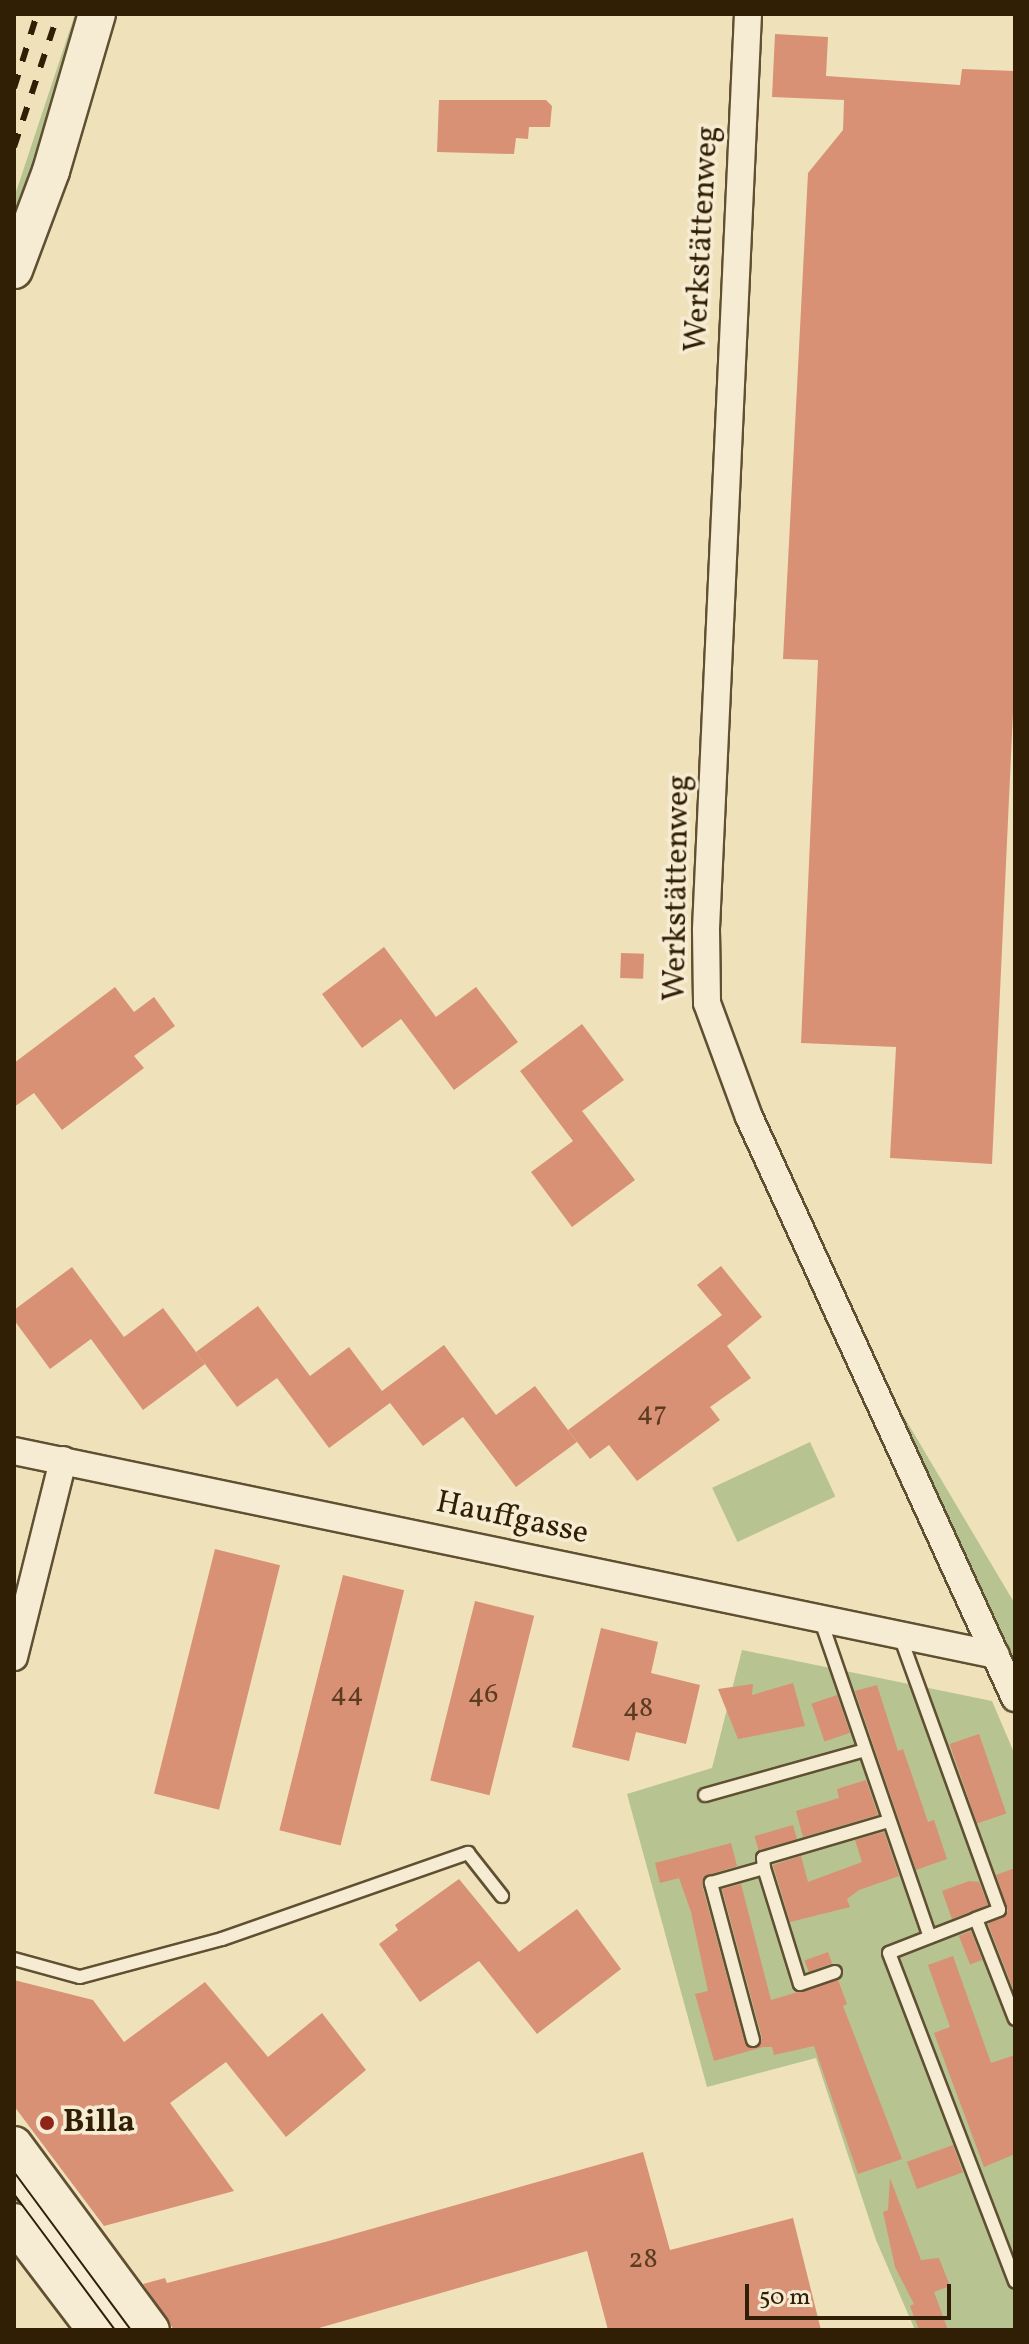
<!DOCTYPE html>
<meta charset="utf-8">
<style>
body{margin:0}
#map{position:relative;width:1029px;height:2344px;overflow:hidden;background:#efe2bb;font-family:Vollkorn,serif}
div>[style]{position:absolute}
.green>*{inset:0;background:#b7c391;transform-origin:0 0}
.building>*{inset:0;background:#d89174;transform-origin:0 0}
.roads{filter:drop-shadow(2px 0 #605032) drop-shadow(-2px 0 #605032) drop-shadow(0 2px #605032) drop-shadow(0 -2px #605032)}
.service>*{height:12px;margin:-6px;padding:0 6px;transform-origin:6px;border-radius:6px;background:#f5ecd3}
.minor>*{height:26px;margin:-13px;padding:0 13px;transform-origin:13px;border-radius:13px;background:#f5ecd3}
.secondary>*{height:36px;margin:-18px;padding:0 18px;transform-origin:18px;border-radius:18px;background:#f5ecd3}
.tram>*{height:2px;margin:-1px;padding:0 1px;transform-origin:1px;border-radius:1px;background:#311f05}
.rail>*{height:6px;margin-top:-3px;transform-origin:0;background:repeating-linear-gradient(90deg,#311f05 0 14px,transparent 0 28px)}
.dots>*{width:22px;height:22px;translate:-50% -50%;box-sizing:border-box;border:4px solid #f5ecd3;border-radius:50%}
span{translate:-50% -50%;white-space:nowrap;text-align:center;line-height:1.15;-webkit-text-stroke:7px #f5ecd3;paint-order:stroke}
.number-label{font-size:28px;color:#5b3c21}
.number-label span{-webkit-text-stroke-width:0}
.street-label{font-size:32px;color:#311f05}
.poi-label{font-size:32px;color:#311f05;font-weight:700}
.left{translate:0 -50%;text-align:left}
.frame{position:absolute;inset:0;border:16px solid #311f05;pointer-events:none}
.scale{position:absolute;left:745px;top:2284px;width:206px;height:36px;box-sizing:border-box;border:4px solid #311f05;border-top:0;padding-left:10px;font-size:24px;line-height:28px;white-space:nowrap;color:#311f05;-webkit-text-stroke:6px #f5ecd3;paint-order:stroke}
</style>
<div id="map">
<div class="green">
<div style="clip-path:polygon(75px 14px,84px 14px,14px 231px,14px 198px)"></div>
<div style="clip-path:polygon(894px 1400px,1015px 1604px,1015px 1664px,983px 1597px)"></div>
<div style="left:810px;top:1442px;width:60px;height:108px;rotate:65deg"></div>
<div style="clip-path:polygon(742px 1650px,992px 1701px,1015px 1755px,1015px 2330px,915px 2330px,876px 2240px,816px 2058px,707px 2087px,627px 1794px,712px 1768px)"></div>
</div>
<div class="building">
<div style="clip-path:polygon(775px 34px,828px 37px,826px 76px,960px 85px,962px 69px,1015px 71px,1015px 670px,992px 1164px,890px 1158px,896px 1047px,801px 1043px,818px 660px,783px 659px,808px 173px,843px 130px,844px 100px,772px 97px)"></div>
<div style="clip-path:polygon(439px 100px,546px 100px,552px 106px,550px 127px,529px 127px,528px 139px,516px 138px,514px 154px,437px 152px)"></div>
<div style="clip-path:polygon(384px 947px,436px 1017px,476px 987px,518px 1042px,454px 1090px,401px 1019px,362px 1048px,322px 994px)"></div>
<div style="left:621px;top:953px;width:23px;height:25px;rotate:2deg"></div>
<div style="clip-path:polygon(115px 987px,134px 1012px,154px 997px,175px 1026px,134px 1056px,144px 1068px,62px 1130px,34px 1093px,14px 1107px,14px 1063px)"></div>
<div style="clip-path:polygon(582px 1024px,624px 1080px,582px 1111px,635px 1180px,572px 1227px,531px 1172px,573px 1141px,520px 1071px)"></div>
<div style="clip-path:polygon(721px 1266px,762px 1317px,727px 1346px,751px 1378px,710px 1407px,720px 1420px,637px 1481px,609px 1445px,590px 1459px,568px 1430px,722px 1315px,697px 1285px)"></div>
<div style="clip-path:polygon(72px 1267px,124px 1337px,163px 1308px,205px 1364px,143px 1410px,91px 1339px,50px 1369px,14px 1320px,14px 1310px)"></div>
<div style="clip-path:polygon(258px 1306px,310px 1376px,349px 1347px,382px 1391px,444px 1345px,496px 1415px,535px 1386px,577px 1442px,516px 1487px,463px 1417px,423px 1446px,390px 1403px,329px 1448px,277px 1378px,237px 1407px,196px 1352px)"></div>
<div style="left:215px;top:1549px;width:67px;height:252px;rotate:14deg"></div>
<div style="left:343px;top:1575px;width:63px;height:263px;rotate:14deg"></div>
<div style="left:475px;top:1601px;width:61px;height:185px;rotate:14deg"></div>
<div style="clip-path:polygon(601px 1628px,658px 1642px,651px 1673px,700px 1685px,686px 1744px,636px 1732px,629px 1761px,572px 1747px)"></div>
<div style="clip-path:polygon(793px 1683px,805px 1726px,738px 1739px,718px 1689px,753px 1684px,752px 1695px)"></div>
<div style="clip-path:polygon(877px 1685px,898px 1751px,903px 1749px,928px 1822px,934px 1820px,947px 1859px,916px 1870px,855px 1691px)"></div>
<div style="left:837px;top:1695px;width:40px;height:27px;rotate:71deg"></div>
<div style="left:979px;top:1734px;width:84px;height:31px;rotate:71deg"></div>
<div style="clip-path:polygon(866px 1780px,878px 1815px,803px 1837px,796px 1811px,839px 1798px,837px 1789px)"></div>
<div style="left:793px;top:1825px;width:15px;height:40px;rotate:74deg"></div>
<div style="clip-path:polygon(884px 1832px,899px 1876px,859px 1890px,847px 1899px,850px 1907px,790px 1922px,773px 1865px,801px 1856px,808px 1882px,862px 1862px,855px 1840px)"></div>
<div style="clip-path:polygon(731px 1843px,737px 1866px,708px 1875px,702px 1885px,745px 2043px,756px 2048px,762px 2038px,722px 1889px,741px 1884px,771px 2000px,838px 1980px,847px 2004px,843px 2006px,902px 2159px,858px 2174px,814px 2046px,774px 2055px,772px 2047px,763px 2047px,714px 2061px,695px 1994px,708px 1991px,691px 1912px,679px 1878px,660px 1883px,655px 1863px)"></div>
<div style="clip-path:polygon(1015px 1868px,1015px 1994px,988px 1924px,1008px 1911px,996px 1875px)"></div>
<div style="clip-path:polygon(459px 1879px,519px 1952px,577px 1909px,621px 1969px,537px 2034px,479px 1961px,420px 2002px,379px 1944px,398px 1930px,395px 1925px)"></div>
<div style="clip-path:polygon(969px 1881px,979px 1882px,988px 1905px,952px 1919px,942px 1891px)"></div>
<div style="left:971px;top:1931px;width:31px;height:13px;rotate:69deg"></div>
<div style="left:828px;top:1952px;width:12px;height:25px;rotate:70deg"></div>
<div style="clip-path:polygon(953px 1956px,991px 2063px,1015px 2055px,1015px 2154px,984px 2167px,934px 2033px,950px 2027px,928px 1965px)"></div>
<div style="clip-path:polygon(14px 1980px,93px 2000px,124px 2042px,205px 1982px,268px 2057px,322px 2013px,366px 2070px,286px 2137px,226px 2062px,170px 2103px,234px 2191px,104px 2226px,14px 2106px)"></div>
<div style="left:953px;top:2145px;width:29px;height:49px;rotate:70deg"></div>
<div style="clip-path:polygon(643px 2152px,670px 2250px,793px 2218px,821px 2330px,608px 2330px,587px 2251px,312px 2330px,174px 2330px,143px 2284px,165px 2278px,167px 2283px,325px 2242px)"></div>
<div style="clip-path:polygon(890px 2178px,921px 2260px,939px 2258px,950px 2286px,934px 2292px,948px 2330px,919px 2330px,910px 2306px,914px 2304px,895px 2267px,883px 2212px,888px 2210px)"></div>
</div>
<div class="roads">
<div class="service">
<div style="left:820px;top:1618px;width:337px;rotate:71deg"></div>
<div style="left:900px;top:1636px;width:291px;rotate:70.1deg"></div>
<div style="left:999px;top:1910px;width:25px;rotate:159deg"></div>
<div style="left:976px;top:1919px;width:107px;rotate:68.7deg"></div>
<div style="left:705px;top:1795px;width:166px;rotate:-15.7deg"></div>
<div style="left:764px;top:1868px;width:10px;rotate:-96deg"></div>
<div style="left:763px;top:1858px;width:131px;rotate:-16.4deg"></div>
<div style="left:976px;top:1919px;width:93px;rotate:158.7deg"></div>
<div style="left:889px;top:1953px;width:352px;rotate:69deg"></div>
<div style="left:14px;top:1959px;width:68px;rotate:15.3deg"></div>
<div style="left:80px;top:1977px;width:147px;rotate:-15deg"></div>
<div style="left:222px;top:1939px;width:261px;rotate:-19.3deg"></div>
<div style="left:468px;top:1853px;width:55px;rotate:51.7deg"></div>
<div style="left:753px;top:2040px;width:163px;rotate:-105deg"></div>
<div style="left:711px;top:1883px;width:55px;rotate:-15.8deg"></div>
<div style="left:764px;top:1868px;width:121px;rotate:72.8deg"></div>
<div style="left:800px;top:1984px;width:37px;rotate:-19deg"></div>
<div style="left:14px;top:2183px;width:183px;rotate:53.4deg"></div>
</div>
<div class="minor">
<div style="left:748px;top:14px;width:917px;rotate:92.63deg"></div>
<div style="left:706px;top:930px;width:73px;rotate:89.2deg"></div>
<div style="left:707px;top:1003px;width:121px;rotate:69.8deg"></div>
<div style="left:749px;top:1117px;width:639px;rotate:65.4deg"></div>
<div style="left:14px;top:1451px;width:1003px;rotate:11.74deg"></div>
<div style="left:14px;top:1657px;width:203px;rotate:-76deg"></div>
</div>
<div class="secondary">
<div style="left:14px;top:270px;width:106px;rotate:-69.5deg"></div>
<div style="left:51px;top:171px;width:164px;rotate:-73.7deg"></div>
<div style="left:14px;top:2145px;width:230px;rotate:53.5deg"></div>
<div style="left:14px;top:2222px;width:136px;rotate:52.8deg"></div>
</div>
</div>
<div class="tram">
<div style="left:14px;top:2172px;width:197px;rotate:53.5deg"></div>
<div style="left:14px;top:2194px;width:169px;rotate:53.4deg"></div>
</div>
<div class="rail">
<div style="left:14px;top:88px;width:77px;rotate:-72.7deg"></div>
<div style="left:14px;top:147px;width:140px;rotate:-71.7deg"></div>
</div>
<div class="dots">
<div style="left:47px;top:2123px;background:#8f2418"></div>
</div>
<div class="number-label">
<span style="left:652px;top:1413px">47</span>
<span style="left:347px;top:1694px">44</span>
<span style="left:483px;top:1695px">46</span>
<span style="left:638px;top:1709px">48</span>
<span style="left:643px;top:2260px">28</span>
</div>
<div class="street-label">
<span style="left:703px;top:239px;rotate:-87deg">Werkstättenweg</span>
<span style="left:678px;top:888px;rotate:-89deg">Werkstättenweg</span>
<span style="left:512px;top:1519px;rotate:12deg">Hauffgasse</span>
</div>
<div class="poi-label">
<span class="left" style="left:63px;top:2123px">Billa</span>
</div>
<div class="frame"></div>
<div class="scale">50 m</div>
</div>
